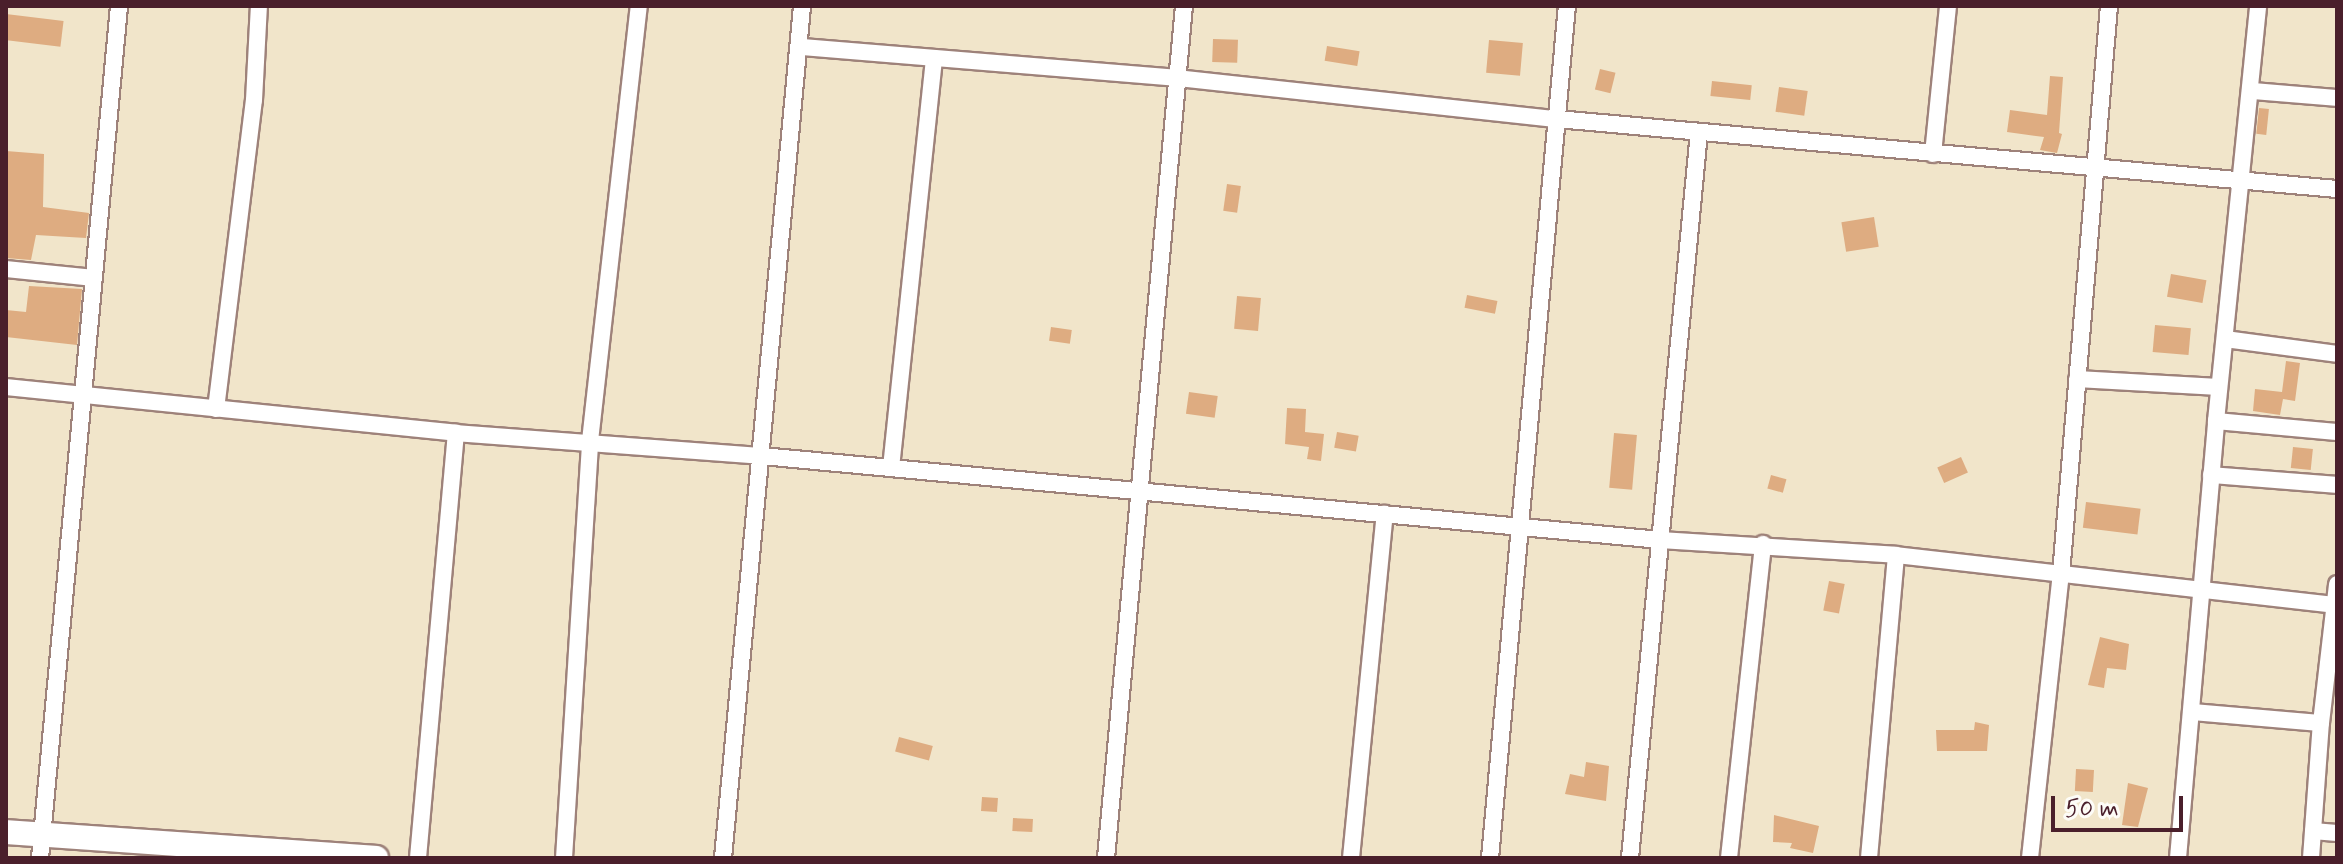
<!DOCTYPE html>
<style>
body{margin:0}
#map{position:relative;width:2343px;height:864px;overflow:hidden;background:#f1e5ca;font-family:Mynerve,sans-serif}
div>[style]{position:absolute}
.building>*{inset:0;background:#deac81;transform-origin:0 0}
.roads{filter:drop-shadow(2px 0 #9e827a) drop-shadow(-2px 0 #9e827a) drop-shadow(0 2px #9e827a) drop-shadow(0 -2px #9e827a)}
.street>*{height:16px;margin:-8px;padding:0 8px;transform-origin:8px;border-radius:8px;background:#fff}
.secondary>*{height:24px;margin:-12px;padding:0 12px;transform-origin:12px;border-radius:12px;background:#fff}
span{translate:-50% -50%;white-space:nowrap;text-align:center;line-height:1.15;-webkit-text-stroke:7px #fdfcf7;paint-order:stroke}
.frame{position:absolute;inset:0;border:8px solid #4a1f2b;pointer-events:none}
.scale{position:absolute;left:2051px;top:796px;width:132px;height:36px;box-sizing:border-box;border:4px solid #4a1f2b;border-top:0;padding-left:10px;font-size:24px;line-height:28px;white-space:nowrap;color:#4a1f2b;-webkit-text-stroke:6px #fdfcf7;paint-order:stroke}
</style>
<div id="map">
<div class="building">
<div style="left:6px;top:14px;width:58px;height:26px;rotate:7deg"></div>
<div style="left:1213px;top:39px;width:25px;height:23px;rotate:2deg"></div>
<div style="left:1489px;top:40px;width:34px;height:33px;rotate:5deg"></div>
<div style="left:1327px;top:46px;width:33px;height:15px;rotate:9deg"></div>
<div style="left:1600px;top:69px;width:16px;height:21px;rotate:14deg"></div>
<div style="clip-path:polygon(2050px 76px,2063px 77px,2059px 133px,2062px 134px,2057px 153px,2040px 150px,2044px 137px,2007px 132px,2010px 110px,2047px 115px)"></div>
<div style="left:1712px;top:81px;width:40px;height:15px;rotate:6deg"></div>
<div style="left:1779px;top:87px;width:29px;height:25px;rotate:8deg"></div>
<div style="left:2259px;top:108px;width:10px;height:26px;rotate:6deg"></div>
<div style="clip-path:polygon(6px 151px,44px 154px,43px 207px,89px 213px,86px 238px,36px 235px,31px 260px,6px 258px)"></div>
<div style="left:1227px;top:184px;width:14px;height:27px;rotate:8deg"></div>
<div style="left:1874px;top:217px;width:30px;height:33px;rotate:81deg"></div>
<div style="left:2171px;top:274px;width:36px;height:23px;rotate:10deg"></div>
<div style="clip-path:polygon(29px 286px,82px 289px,77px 345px,6px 337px,6px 310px,26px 312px)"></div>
<div style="left:1467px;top:295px;width:31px;height:13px;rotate:11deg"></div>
<div style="left:1237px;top:296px;width:24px;height:33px;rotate:5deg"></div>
<div style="left:2155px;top:325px;width:36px;height:27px;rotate:5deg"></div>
<div style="left:1051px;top:327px;width:21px;height:14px;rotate:8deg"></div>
<div style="clip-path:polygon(2286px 361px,2300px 363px,2295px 401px,2283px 399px,2280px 415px,2253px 411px,2255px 389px,2282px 392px)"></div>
<div style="left:1189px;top:392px;width:29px;height:22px;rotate:8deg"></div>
<div style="clip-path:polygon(1287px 408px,1306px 409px,1305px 432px,1324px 434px,1321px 461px,1307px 459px,1309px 447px,1285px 444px)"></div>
<div style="left:1337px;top:432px;width:22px;height:16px;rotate:10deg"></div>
<div style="left:1614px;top:433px;width:23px;height:55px;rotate:5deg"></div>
<div style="left:2293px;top:447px;width:20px;height:21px;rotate:6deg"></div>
<div style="left:1961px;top:457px;width:17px;height:26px;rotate:66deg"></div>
<div style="left:1771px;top:475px;width:16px;height:14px;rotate:15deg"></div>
<div style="left:2086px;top:502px;width:55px;height:26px;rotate:7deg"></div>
<div style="left:1829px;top:581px;width:16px;height:30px;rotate:11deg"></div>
<div style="clip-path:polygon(2100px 637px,2129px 644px,2126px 670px,2107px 668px,2104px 688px,2088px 685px)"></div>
<div style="clip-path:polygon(1975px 722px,1989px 725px,1987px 751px,1937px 751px,1936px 730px,1974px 730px)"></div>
<div style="left:899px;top:737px;width:35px;height:15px;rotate:15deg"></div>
<div style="clip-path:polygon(1586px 762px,1609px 766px,1606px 801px,1565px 794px,1570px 774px,1584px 777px)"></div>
<div style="left:2076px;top:769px;width:18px;height:22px;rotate:3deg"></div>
<div style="clip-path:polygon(2128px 783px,2148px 788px,2138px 827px,2122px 825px)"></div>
<div style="left:982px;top:797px;width:16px;height:14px;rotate:4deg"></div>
<div style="clip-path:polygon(1774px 815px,1819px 826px,1813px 853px,1790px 848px,1792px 843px,1773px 842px)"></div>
<div style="left:1013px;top:818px;width:20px;height:13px;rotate:3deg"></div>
</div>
<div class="roads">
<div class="street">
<div style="left:801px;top:47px;width:377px;rotate:4.7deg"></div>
<div style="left:1177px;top:78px;width:382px;rotate:6.2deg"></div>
<div style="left:1557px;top:119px;width:783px;rotate:5.13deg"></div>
<div style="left:2252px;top:91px;width:85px;rotate:4.7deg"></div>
<div style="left:1933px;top:154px;width:149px;rotate:-84.2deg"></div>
<div style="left:6px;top:269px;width:88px;rotate:5.8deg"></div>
<div style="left:2225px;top:339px;width:113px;rotate:7.6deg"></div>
<div style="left:2077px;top:379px;width:142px;rotate:3.2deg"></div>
<div style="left:6px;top:387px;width:452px;rotate:5.8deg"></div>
<div style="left:456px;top:433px;width:307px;rotate:4.3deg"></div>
<div style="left:762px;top:456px;width:902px;rotate:5.34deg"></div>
<div style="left:1660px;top:540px;width:236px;rotate:3.6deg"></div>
<div style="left:1896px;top:555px;width:444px;rotate:6.5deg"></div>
<div style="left:216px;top:409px;width:311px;rotate:-83deg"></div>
<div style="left:254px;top:100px;width:94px;rotate:-87deg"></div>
<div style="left:2216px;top:421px;width:121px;rotate:5.2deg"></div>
<div style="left:891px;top:468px;width:412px;rotate:-84deg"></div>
<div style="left:2211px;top:475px;width:126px;rotate:4.5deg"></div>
<div style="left:2192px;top:712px;width:129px;rotate:4.9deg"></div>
<div style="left:2313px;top:831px;width:24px;rotate:5deg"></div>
<div style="left:40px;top:858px;width:856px;rotate:-84.7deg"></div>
<div style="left:418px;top:858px;width:427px;rotate:-84.9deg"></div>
<div style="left:564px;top:858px;width:418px;rotate:-86.4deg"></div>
<div style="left:590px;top:441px;width:438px;rotate:-83.6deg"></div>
<div style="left:723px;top:858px;width:856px;rotate:-84.7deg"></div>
<div style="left:1106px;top:858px;width:856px;rotate:-84.77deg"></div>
<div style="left:1351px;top:858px;width:346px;rotate:-84.4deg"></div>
<div style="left:1490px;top:858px;width:855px;rotate:-84.84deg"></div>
<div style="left:1630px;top:858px;width:729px;rotate:-84.57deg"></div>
<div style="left:1729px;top:858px;width:316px;rotate:-83.8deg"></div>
<div style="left:1869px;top:858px;width:304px;rotate:-84.9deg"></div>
<div style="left:2030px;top:858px;width:286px;rotate:-83.8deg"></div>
<div style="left:2061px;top:574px;width:570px;rotate:-85.17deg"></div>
<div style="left:2178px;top:858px;width:439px;rotate:-85deg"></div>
<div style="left:2216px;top:421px;width:417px;rotate:-84.2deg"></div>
<div style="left:2311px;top:858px;width:135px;rotate:-85.8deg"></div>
<div style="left:2321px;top:723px;width:140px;rotate:-83.4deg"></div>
</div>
<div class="secondary">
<div style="left:6px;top:832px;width:371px;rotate:4deg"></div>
</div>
</div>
<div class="frame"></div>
<div class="scale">50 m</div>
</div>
